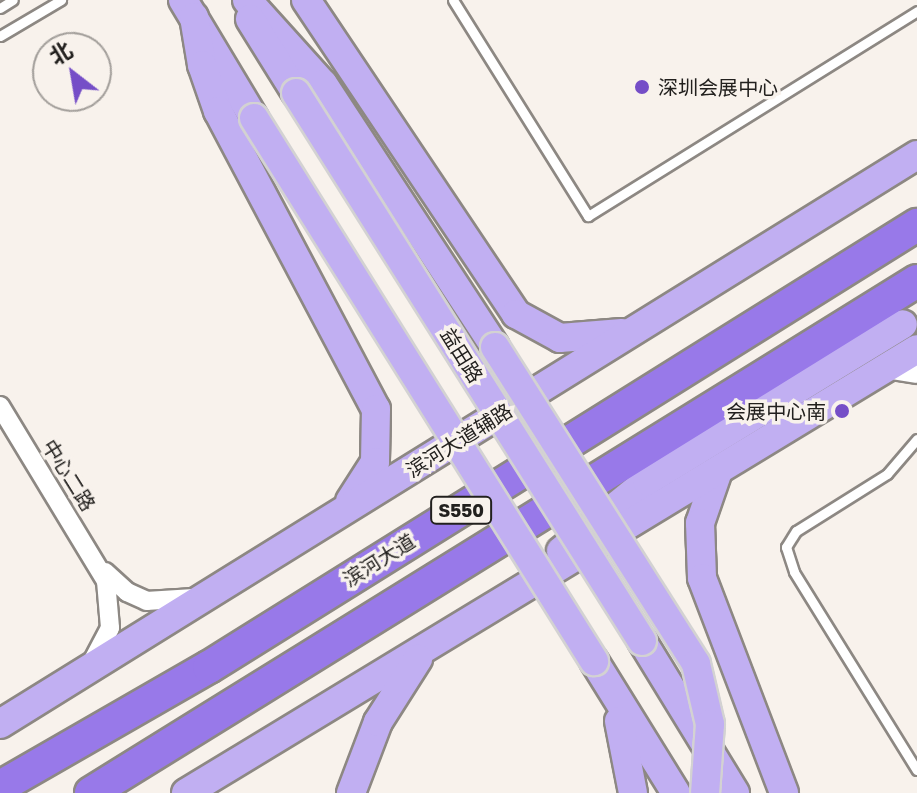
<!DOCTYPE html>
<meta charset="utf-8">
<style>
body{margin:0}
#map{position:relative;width:917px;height:793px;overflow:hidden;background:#f8f2ec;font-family:"Golos Text","Noto Sans SC",sans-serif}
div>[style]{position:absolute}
.roads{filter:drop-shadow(2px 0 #8d8883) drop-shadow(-2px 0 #8d8883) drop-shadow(0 2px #8d8883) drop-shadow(0 -2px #8d8883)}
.lane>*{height:9px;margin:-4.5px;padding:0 4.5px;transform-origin:4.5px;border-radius:4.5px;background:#fff}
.street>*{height:18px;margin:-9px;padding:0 9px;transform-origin:9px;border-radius:9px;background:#fff}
.primary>*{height:28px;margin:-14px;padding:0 14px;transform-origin:14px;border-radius:14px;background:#c1aff2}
.highway>*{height:32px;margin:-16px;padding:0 16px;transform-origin:16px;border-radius:16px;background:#9879e9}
.bridges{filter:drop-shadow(2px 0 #d3d2d2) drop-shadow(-2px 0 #d3d2d2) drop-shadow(0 2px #d3d2d2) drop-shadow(0 -2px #d3d2d2)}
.primary-bridge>*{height:28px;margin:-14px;padding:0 14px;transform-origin:14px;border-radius:14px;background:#c1aff2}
.dots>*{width:22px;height:22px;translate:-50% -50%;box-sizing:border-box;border:4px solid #f8f2ec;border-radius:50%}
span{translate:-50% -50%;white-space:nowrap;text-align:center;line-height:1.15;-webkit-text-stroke:7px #f8f2ec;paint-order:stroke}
.shield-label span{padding:2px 6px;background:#f8f2ec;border:2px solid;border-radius:6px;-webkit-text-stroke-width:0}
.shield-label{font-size:18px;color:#22201e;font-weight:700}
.poi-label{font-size:20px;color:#22201e}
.left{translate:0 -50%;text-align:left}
.right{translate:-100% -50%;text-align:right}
.street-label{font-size:20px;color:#22201e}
.north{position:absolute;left:32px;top:32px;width:80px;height:80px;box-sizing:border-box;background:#f8f2ec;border:2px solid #a29e9a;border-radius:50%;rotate:329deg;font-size:22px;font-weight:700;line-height:32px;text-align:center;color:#22201e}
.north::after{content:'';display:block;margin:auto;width:28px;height:36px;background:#754ec7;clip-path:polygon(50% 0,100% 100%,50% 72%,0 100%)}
</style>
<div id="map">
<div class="roads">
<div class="lane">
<div style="left:453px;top:0;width:255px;rotate:58deg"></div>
<div style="left:588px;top:216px;width:388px;rotate:-31.9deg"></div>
<div style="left:0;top:8px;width:15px;rotate:-32deg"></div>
<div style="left:0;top:36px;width:71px;rotate:-30.5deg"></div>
<div style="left:917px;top:439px;width:46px;rotate:130.6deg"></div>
<div style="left:887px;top:474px;width:107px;rotate:147.9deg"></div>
<div style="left:796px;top:531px;width:19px;rotate:122deg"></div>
<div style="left:786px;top:547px;width:26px;rotate:72deg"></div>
<div style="left:794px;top:572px;width:233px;rotate:58.2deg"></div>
</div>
<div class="street">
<div style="left:886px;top:369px;width:31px;rotate:9deg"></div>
<div style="left:0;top:406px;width:205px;rotate:58.8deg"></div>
<div style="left:106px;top:581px;width:47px;rotate:85.1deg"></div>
<div style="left:110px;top:628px;width:41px;rotate:117.8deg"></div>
<div style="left:105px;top:572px;width:30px;rotate:42deg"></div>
<div style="left:127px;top:592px;width:22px;rotate:24deg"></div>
<div style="left:147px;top:601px;width:46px;rotate:-3.7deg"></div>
</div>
<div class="primary">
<div style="left:183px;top:0;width:138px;rotate:59deg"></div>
<div style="left:247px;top:0;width:113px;rotate:47.9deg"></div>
<div style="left:323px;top:84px;width:314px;rotate:56.8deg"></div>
<div style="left:306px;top:0;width:378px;rotate:56.2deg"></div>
<div style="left:516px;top:314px;width:50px;rotate:28.6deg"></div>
<div style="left:560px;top:338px;width:62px;rotate:-4.6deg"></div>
<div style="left:194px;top:17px;width:49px;rotate:80.5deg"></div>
<div style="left:202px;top:65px;width:49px;rotate:70.8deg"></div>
<div style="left:218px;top:111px;width:337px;rotate:62.1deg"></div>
<div style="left:376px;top:409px;width:53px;rotate:91.1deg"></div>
<div style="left:375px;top:462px;width:46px;rotate:122.7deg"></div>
<div style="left:250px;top:19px;width:87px;rotate:58.1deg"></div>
<div style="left:717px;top:474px;width:52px;rotate:109.1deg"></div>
<div style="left:700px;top:523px;width:55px;rotate:87.9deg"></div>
<div style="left:702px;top:578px;width:230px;rotate:69.1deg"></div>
<div style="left:561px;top:551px;width:111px;rotate:-39.1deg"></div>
<div style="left:647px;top:481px;width:300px;rotate:-31.5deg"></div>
<div style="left:642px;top:641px;width:178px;rotate:58.5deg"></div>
<div style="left:594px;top:661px;width:155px;rotate:58.2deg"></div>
<div style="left:619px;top:721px;width:73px;rotate:79deg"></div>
<div style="left:0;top:724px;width:1079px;rotate:-31.82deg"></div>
<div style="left:186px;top:793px;width:855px;rotate:-31.27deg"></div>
<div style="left:351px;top:793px;width:76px;rotate:-69.2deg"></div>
<div style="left:378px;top:722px;width:75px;rotate:-57.6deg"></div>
</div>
<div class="highway">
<div style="left:0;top:787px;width:241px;rotate:-29.9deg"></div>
<div style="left:209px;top:667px;width:835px;rotate:-31.98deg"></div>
<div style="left:91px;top:793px;width:972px;rotate:-31.79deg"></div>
</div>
</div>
<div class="bridges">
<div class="primary-bridge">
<div style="left:296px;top:93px;width:648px;rotate:57.73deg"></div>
<div style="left:254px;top:118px;width:641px;rotate:57.95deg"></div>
<div style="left:495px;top:347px;width:375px;rotate:57.6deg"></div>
<div style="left:696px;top:664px;width:62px;rotate:76.9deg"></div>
<div style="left:710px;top:724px;width:69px;rotate:94.1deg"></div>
</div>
</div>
<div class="dots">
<div style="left:642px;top:87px;background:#754ec7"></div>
<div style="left:842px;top:411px;background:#754ec7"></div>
</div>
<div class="shield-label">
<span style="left:461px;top:510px">S550</span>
</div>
<div class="poi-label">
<span class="left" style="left:658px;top:87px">深圳会展中心</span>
<span class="right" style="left:826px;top:411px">会展中心南</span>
</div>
<div class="street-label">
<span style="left:462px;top:355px;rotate:58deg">益田路</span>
<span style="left:459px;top:440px;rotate:-32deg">滨河大道辅路</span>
<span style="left:69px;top:475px;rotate:58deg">中心二路</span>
<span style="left:379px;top:560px;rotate:-32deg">滨河大道</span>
</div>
<div class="north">北</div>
</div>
